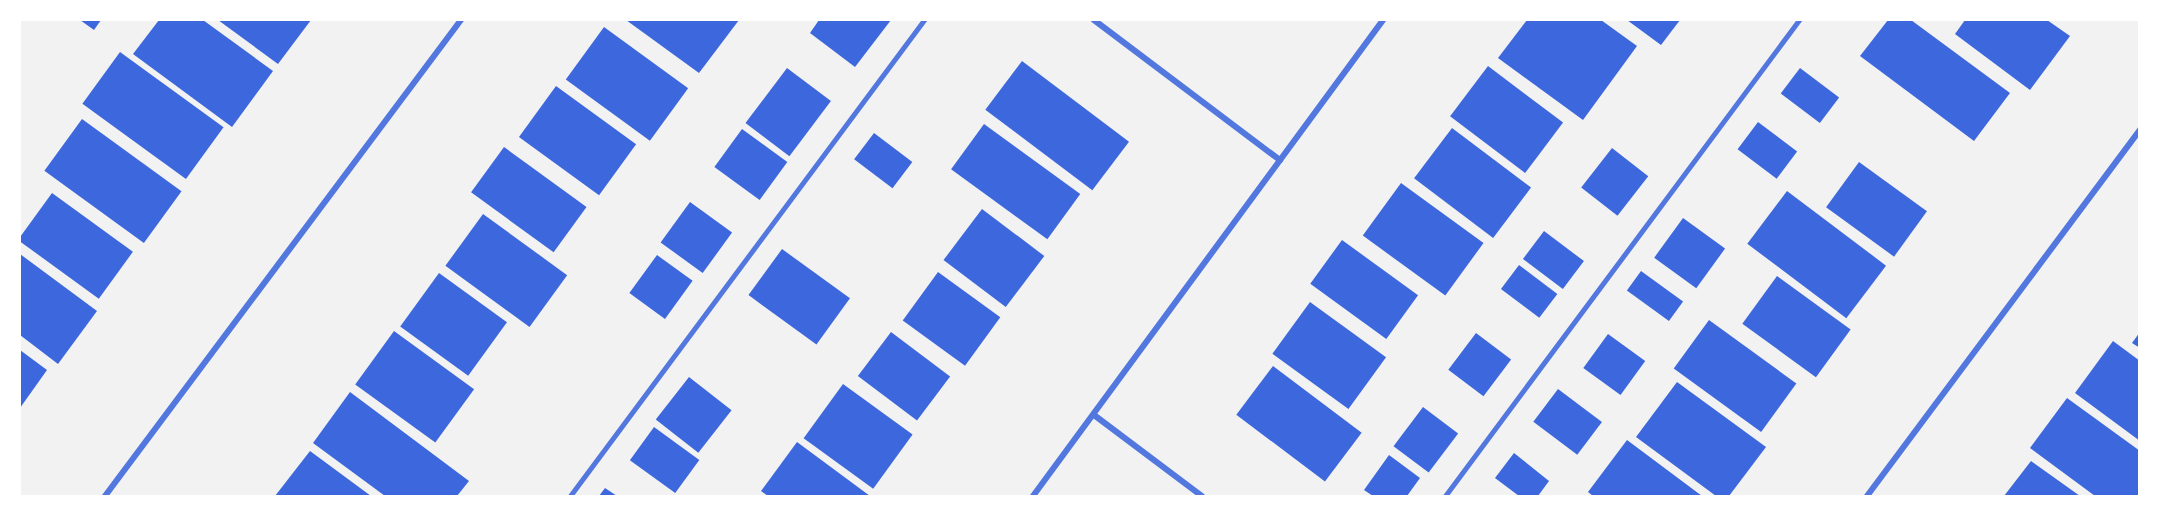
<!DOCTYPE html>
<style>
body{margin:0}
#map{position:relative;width:2159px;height:516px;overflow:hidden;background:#f2f2f2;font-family:"Sofia Sans Condensed",sans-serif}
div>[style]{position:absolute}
.building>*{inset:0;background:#3d67dc;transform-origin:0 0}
.service>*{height:4.5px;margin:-2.25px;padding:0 2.25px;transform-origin:2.25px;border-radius:2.25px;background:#5277de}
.minor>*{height:6px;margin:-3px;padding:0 3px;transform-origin:3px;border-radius:3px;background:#5277de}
span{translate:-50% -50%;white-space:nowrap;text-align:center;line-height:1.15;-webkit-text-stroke:5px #fff;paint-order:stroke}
.frame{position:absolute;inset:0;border:21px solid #fff;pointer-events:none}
</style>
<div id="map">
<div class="building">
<div style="clip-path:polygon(80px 20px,101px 20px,94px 30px)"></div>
<div style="clip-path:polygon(159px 20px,203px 20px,273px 71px,232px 127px,133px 54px)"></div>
<div style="clip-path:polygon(218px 20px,311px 20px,278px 64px)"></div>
<div style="clip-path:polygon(626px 20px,739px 20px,699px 73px)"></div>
<div style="clip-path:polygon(819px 20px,891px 20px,855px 67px,810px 33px)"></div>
<div style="clip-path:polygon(1527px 20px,1601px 20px,1637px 46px,1583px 120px,1498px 58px)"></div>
<div style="clip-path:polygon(1627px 20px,1680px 20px,1661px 45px)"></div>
<div style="clip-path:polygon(1888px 20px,1911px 20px,2010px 93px,1974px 141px,1860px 56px)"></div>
<div style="clip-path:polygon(1965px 20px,2047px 20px,2070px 36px,2030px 90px,1955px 34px)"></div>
<div style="left:604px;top:27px;width:104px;height:65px;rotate:36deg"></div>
<div style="left:120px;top:52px;width:128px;height:64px;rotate:36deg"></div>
<div style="left:1022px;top:61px;width:134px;height:61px;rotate:37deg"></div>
<div style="left:1488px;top:66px;width:94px;height:63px;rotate:37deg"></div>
<div style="left:787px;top:68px;width:55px;height:69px;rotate:37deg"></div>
<div style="left:1800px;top:68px;width:49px;height:32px;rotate:37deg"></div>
<div style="left:556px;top:86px;width:99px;height:63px;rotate:36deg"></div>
<div style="left:82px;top:119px;width:123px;height:64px;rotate:36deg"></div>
<div style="left:1758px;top:122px;width:49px;height:34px;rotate:37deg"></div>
<div style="left:984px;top:124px;width:119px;height:56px;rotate:36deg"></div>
<div style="left:1452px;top:128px;width:99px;height:63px;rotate:37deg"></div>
<div style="left:742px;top:129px;width:56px;height:47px;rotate:36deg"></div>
<div style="left:874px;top:133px;width:48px;height:33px;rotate:37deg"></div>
<div style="left:504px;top:147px;width:102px;height:56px;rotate:36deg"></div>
<div style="left:1612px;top:148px;width:46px;height:50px;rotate:38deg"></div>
<div style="left:1859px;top:162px;width:84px;height:56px;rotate:36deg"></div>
<div style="left:1401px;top:183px;width:102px;height:65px;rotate:36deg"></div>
<div style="left:1787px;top:191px;width:124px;height:66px;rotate:37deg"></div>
<div style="left:52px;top:193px;width:100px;height:58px;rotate:36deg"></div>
<div style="left:690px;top:202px;width:52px;height:50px;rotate:36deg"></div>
<div style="left:982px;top:209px;width:78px;height:64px;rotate:37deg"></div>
<div style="left:483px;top:214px;width:104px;height:64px;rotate:36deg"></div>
<div style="left:1683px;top:218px;width:52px;height:49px;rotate:36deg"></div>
<div style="left:1544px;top:231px;width:50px;height:35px;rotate:37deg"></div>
<div style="left:1342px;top:240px;width:94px;height:54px;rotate:36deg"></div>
<div style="left:782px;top:249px;width:84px;height:57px;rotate:36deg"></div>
<div style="clip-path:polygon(20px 254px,97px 311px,58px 364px,20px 335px)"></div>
<div style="left:657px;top:255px;width:44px;height:47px;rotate:36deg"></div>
<div style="left:1519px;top:265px;width:48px;height:30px;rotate:37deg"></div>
<div style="left:1641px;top:271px;width:52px;height:24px;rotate:36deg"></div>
<div style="left:938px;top:272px;width:77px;height:60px;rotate:36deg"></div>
<div style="left:439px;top:273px;width:84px;height:66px;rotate:36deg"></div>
<div style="left:1777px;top:276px;width:91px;height:59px;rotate:36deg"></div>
<div style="left:1310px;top:302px;width:94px;height:64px;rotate:36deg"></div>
<div style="left:1709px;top:320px;width:108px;height:60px;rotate:36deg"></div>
<div style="left:394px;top:331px;width:99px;height:66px;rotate:36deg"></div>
<div style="left:891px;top:332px;width:74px;height:55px;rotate:37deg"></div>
<div style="clip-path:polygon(2140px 332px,2140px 348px,2132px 343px)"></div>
<div style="left:1476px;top:333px;width:44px;height:46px;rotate:37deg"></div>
<div style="left:1608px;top:334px;width:46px;height:42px;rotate:36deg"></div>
<div style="clip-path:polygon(2113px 341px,2140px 361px,2140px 441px,2075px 393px)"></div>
<div style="clip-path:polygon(20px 350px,47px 370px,20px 408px)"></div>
<div style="left:1273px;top:366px;width:111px;height:61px;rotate:37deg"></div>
<div style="left:689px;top:377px;width:54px;height:54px;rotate:38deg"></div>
<div style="clip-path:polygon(1677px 382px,1766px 447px,1729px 496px,1716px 496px,1636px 437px)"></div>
<div style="left:843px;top:384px;width:86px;height:67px;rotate:36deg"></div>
<div style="left:1558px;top:389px;width:55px;height:41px;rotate:37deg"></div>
<div style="clip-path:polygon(350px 392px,469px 481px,457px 496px,385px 496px,313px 443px)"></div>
<div style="clip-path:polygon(2067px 398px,2140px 451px,2140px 496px,2095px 496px,2030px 448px)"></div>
<div style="left:1423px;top:407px;width:44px;height:49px;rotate:37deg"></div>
<div style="left:654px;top:427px;width:56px;height:41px;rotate:36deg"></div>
<div style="clip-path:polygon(1627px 440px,1702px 496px,1593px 496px,1588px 492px)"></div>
<div style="clip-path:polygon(797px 442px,870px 496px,768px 496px,761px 491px)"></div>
<div style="clip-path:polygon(310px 451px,371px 496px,275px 496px)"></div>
<div style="clip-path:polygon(1514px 453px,1549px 481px,1538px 496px,1519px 496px,1495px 478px)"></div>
<div style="clip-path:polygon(1389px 455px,1420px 478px,1407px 496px,1373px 496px,1364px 490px)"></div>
<div style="clip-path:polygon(2031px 461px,2080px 496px,2004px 496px)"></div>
<div style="clip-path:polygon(605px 488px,617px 496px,599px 496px)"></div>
</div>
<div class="service">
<div style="left:570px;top:496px;width:593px;rotate:-53.36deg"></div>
<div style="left:1445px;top:496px;width:593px;rotate:-53.36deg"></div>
</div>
<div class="minor">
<div style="left:1094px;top:20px;width:233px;rotate:37deg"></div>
<div style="left:1094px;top:415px;width:135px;rotate:36.9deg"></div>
<div style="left:105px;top:496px;width:594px;rotate:-53.21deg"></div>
<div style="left:1033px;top:496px;width:591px;rotate:-53.67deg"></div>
<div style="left:1867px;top:496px;width:457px;rotate:-53.3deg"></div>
</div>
<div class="frame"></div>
</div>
